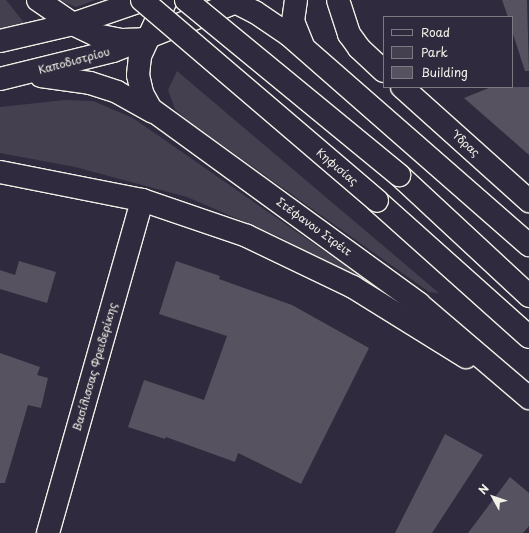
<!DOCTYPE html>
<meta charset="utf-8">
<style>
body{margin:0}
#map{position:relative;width:529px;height:533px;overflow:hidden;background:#2f2a3d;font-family:"Playpen Sans",sans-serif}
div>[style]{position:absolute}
.green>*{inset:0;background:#454050}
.building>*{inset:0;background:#56525f}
.roads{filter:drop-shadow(1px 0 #f4f1e8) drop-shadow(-1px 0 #f4f1e8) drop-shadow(0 1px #f4f1e8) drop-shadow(0 -1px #f4f1e8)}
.street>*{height:22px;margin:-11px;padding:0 11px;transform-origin:11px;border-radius:11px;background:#2f2a3d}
.secondary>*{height:22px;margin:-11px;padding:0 11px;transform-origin:11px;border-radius:11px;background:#2f2a3d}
.primary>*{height:22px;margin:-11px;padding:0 11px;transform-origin:11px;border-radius:11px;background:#2f2a3d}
.bridges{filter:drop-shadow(1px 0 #f4f1e8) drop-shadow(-1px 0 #f4f1e8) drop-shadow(0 1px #f4f1e8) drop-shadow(0 -1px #f4f1e8)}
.primary-bridge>*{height:22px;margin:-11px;padding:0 11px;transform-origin:11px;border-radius:11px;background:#2f2a3d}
span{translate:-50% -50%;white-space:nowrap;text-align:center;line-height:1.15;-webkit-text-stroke:4px #2f2a3d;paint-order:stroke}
.street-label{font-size:11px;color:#f4f1e8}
.legend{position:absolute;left:383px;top:16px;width:130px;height:72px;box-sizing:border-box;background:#2f2a3d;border:1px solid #7e7a81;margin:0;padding:5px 7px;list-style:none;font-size:12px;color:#f4f1e8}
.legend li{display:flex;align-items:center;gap:8px;height:20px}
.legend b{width:20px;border:1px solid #7e7a81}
.north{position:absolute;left:473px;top:477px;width:40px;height:40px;-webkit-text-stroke:3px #2f2a3d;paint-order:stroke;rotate:310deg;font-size:11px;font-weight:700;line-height:16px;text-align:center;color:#f4f1e8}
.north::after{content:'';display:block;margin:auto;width:14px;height:18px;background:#f4f1e8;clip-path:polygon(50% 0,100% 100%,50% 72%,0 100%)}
</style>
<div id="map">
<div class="green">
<div style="clip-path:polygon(0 0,6px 0,30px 30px,0 34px)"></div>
<div style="clip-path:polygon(58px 0,95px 0,76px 7px)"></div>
<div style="clip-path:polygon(177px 71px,439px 293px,429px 292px,187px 120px,175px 109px,168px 90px)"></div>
<div style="clip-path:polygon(65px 100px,93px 101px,133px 118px,399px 303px,280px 237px,187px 197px,75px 167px,0 153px,0 107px)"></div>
</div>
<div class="building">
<div style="clip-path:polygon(502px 0,527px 0,529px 71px,525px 71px,512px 31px,512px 17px,508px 17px)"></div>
<div style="clip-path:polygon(491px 87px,529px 87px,529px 155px,464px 98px)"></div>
<div style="clip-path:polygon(19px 261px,56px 272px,47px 303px,0 289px,0 270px,15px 275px)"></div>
<div style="clip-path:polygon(176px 261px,220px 276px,219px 279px,292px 305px,369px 348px,301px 484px,238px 453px,235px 462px,166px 437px,165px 439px,128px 427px,144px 380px,204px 400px,227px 336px,159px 314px)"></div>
<div style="clip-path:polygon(0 353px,40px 367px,37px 375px,48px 378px,41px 408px,28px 405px,5px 483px,0 483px)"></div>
<div style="clip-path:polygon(445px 434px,483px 455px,432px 533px,395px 533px)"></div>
<div style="clip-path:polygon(510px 477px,529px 493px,529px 526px,523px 533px,468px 533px)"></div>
</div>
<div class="roads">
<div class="street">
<div style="left:48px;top:533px;width:346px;rotate:-74.2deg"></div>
</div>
<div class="secondary">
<div style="left:166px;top:0;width:62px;rotate:114.9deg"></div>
<div style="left:140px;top:56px;width:19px;rotate:96deg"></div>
<div style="left:138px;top:75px;width:18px;rotate:77deg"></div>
<div style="left:142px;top:93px;width:18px;rotate:61deg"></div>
<div style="left:151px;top:109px;width:331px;rotate:36deg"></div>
<div style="left:419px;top:304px;width:145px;rotate:40.5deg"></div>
<div style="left:338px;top:0;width:36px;rotate:72deg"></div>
<div style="left:349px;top:34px;width:17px;rotate:54deg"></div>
<div style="left:359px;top:48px;width:34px;rotate:43deg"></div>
<div style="left:0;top:41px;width:75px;rotate:-13.1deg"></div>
<div style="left:73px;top:24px;width:74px;rotate:-18.9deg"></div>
<div style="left:41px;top:76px;width:49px;rotate:8.1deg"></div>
<div style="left:90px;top:83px;width:28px;rotate:18deg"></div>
<div style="left:117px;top:92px;width:41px;rotate:29.1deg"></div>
<div style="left:0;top:79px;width:116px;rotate:-13.9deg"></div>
<div style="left:113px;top:51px;width:138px;rotate:-21.7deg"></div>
<div style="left:402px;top:87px;width:171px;rotate:41.9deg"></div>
<div style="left:0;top:172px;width:145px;rotate:11.2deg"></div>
<div style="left:142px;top:200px;width:111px;rotate:18.9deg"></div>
<div style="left:247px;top:236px;width:118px;rotate:25.7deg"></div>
<div style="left:353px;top:287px;width:133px;rotate:31.8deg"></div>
</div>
<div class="primary">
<div style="left:38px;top:0;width:42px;rotate:34.4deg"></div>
<div style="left:73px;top:24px;width:25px;rotate:26deg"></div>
<div style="left:96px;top:35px;width:26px;rotate:11deg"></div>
<div style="left:122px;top:40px;width:25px;rotate:-2deg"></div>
<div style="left:231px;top:0;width:27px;rotate:27deg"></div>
<div style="left:255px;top:12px;width:41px;rotate:34.1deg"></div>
<div style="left:289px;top:35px;width:319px;rotate:41.2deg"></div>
<div style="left:296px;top:0;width:21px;rotate:98deg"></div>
<div style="left:293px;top:21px;width:27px;rotate:68deg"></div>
<div style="left:399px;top:175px;width:178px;rotate:42.9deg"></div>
<div style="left:377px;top:201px;width:204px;rotate:41.8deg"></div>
</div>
</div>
<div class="bridges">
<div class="primary-bridge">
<div style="left:142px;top:0;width:309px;rotate:40.5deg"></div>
<div style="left:186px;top:0;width:276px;rotate:39.4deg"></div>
</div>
</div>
<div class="street-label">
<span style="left:74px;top:61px;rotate:-15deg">Καποδιστρίου</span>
<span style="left:466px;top:144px;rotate:42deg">Ύδρας</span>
<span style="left:337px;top:167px;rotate:40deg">Κηφισίας</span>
<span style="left:314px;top:227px;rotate:36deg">Στέφανου Στρέιτ</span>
<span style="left:95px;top:367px;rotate:-74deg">Βασίλισσας Φρειδερίκης</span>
</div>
<ul class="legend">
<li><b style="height:5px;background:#2f2a3d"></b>Road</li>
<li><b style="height:11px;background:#454050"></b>Park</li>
<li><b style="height:11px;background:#56525f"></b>Building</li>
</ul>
<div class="north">N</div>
</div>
